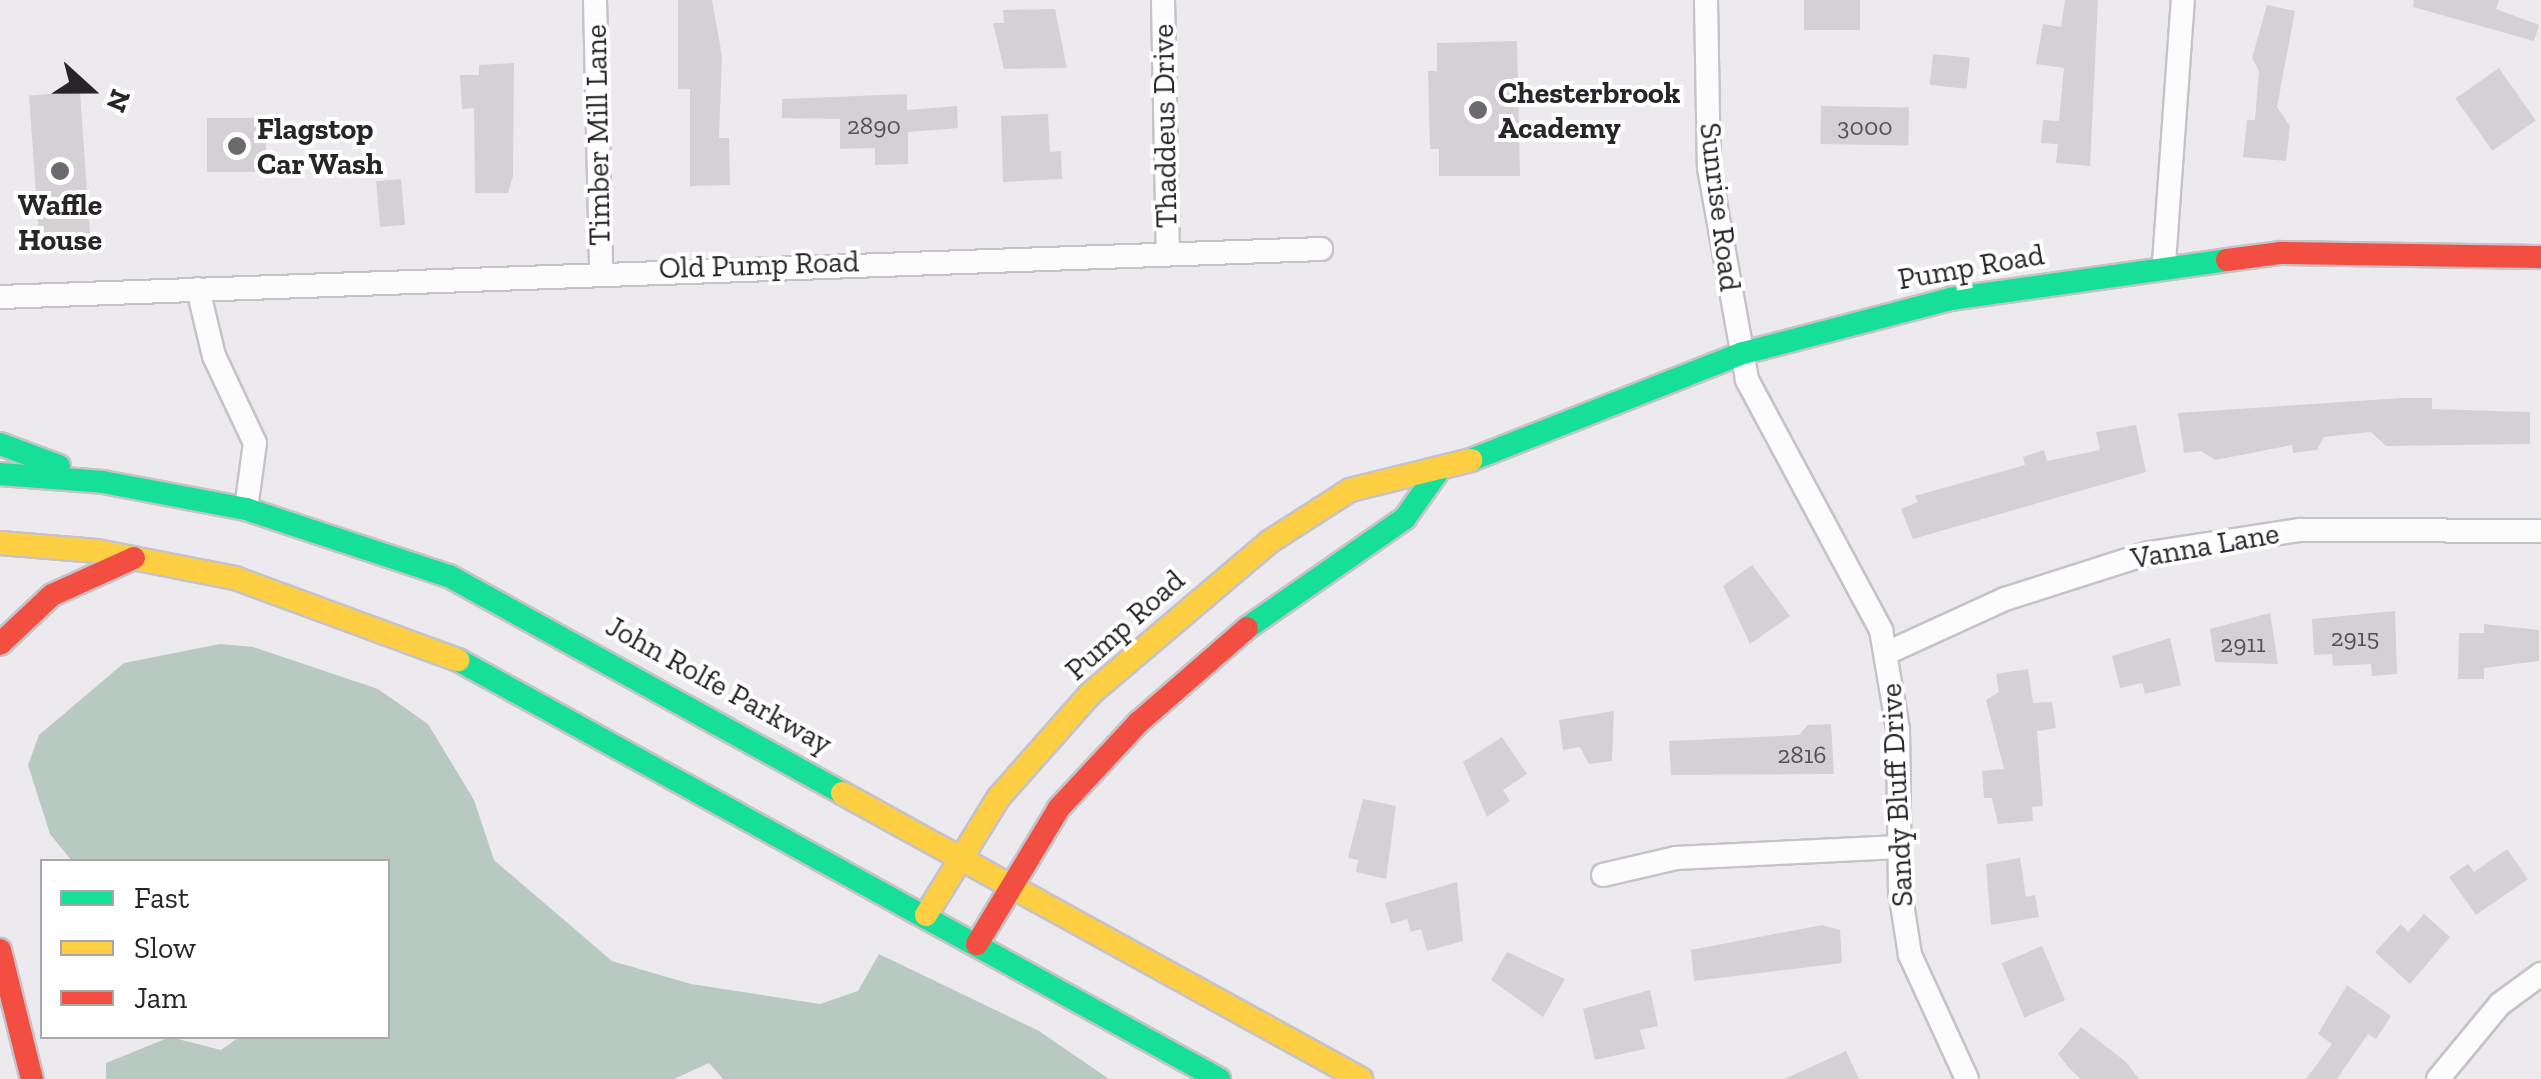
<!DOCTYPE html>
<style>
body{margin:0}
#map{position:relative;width:2541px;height:1079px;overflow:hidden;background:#edeaef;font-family:"Zilla Slab",serif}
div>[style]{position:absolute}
.forest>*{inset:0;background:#b8c9c2}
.building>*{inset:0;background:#d4d0d4;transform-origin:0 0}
.roads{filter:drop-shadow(2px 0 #c5c3c7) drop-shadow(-2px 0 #c5c3c7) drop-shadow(0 2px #c5c3c7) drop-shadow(0 -2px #c5c3c7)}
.street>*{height:22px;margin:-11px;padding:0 11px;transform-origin:11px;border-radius:11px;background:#fcfcfd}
.fast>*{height:22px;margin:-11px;padding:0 11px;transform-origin:11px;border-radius:11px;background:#16e098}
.slow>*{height:22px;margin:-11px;padding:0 11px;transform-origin:11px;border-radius:11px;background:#ffcf43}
.jam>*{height:22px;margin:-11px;padding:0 11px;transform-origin:11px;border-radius:11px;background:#f24e42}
.dots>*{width:28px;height:28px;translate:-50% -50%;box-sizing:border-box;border:5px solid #fff;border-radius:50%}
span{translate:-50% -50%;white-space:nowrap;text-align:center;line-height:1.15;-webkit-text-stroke:8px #fff;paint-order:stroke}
.number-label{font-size:25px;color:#535154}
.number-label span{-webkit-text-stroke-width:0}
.poi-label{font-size:30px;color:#272528;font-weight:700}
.left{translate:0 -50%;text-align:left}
.street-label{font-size:30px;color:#272528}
.legend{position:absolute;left:40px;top:859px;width:350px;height:180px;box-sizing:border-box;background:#fff;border:2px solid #a9a8a9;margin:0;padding:12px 18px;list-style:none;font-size:30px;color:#272528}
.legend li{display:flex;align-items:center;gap:20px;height:50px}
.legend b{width:50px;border:2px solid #a9a8a9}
.north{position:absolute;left:40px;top:40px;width:100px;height:100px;-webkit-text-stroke:8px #fff;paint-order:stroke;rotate:111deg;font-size:28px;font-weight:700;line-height:40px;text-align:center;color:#272528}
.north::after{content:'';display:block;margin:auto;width:35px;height:45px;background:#272528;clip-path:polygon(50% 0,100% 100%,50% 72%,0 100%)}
</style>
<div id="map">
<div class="forest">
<div style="clip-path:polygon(220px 644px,253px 647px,378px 689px,428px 724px,474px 800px,494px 860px,612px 961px,691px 984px,820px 1004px,858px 991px,879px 954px,1039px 1031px,1109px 1079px,723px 1079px,709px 1063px,674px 1079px,106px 1079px,106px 1063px,170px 1037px,221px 1050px,239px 1037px,388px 1036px,388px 862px,72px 861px,50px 834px,28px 765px,39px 735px,124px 663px)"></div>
</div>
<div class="building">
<div style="clip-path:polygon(678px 0,712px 0,722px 56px,719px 138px,729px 138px,730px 185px,690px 186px,690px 89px,678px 89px)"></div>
<div style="left:1804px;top:0;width:56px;height:30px"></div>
<div style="clip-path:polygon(2065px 0,2098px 0,2090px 166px,2056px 163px,2058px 144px,2041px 143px,2043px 120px,2059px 121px,2064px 68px,2036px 64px,2043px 24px,2061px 27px)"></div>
<div style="clip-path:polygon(2414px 0,2499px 0,2496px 9px,2539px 25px,2534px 41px,2413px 7px)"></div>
<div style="clip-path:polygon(2267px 5px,2295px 11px,2277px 107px,2290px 126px,2286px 161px,2243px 157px,2247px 120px,2255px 120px,2259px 71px,2252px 58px)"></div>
<div style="clip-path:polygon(1055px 9px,1067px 68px,1004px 69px,993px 23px,1004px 23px,1003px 10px)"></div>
<div style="clip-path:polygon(1517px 41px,1520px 176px,1439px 176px,1439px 149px,1430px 149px,1428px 71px,1437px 71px,1437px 43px)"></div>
<div style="left:1933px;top:54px;width:37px;height:31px;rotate:6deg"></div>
<div style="clip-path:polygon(514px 63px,513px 176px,508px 193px,475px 193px,474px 108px,462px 109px,460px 75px,479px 75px,479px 65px)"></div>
<div style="left:2499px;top:68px;width:64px;height:53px;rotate:55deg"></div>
<div style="left:80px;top:92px;width:155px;height:51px;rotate:86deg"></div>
<div style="clip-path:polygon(907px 94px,907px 110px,957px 106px,958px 128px,908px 132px,908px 164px,875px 165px,875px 148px,840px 149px,840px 119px,782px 118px,782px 99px)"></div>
<div style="left:1821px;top:106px;width:88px;height:38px;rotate:1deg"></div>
<div style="clip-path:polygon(1048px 114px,1050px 152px,1061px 151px,1062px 179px,1003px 182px,1001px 116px)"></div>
<div style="left:266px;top:118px;width:54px;height:59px;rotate:90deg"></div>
<div style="left:401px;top:179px;width:46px;height:25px;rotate:85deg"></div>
<div style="clip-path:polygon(2403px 398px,2432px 398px,2432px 409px,2530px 412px,2530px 444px,2386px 446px,2371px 432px,2324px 437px,2317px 450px,2293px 453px,2292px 445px,2215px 460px,2201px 451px,2184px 453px,2178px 413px)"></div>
<div style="clip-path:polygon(2136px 425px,2146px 472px,1913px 539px,1901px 509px,1918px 502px,1915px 496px,2025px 465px,2023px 457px,2044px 450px,2047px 461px,2100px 450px,2096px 432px)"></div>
<div style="clip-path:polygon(1752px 565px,1790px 616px,1750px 644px,1723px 586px)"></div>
<div style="clip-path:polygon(2395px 611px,2397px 674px,2372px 676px,2371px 664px,2333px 666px,2332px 654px,2314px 655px,2312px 619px)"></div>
<div style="clip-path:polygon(2270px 613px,2278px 664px,2215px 662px,2210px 629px)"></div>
<div style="clip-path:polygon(2484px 624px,2539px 630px,2539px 661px,2484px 668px,2484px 679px,2458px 679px,2459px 633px,2484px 633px)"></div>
<div style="clip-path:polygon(2170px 638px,2181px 685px,2145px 694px,2142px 683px,2120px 688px,2112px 656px)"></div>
<div style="clip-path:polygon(2028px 669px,2033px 703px,2052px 702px,2056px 728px,2037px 731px,2043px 806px,2032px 807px,2033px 821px,1998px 824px,1992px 798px,1984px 798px,1982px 771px,2004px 769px,1986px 700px,1999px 692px,1996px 674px)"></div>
<div style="clip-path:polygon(1614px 711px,1612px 761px,1589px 764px,1580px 747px,1563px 750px,1559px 720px)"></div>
<div style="clip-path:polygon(1831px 724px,1834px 774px,1671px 775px,1669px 741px,1799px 735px,1808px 725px)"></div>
<div style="clip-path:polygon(1502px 737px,1527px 774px,1503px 790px,1510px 801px,1487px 817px,1463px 762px)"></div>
<div style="clip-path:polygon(1363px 799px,1396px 806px,1386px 879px,1356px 872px,1358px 860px,1348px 858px)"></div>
<div style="clip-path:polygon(2507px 849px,2528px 879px,2476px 915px,2449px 877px,2468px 864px,2474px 872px)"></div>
<div style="clip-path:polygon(2020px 858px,2026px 897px,2035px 895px,2039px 917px,1991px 925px,1986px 864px)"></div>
<div style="clip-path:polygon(1457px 882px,1463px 941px,1427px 951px,1421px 929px,1411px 932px,1407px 919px,1391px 924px,1385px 903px)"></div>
<div style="clip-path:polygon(2424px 914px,2450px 937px,2410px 984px,2375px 952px,2401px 924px,2408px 932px)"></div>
<div style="clip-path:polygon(1822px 925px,1840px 930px,1842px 963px,1694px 981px,1691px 950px)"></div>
<div style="left:2042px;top:946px;width:59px;height:44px;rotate:67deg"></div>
<div style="clip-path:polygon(1507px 952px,1565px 979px,1543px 1017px,1491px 980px)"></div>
<div style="clip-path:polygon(2347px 985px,2391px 1016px,2376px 1039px,2368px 1034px,2337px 1079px,2306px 1079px,2332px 1044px,2318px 1034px)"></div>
<div style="clip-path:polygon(1650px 990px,1658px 1026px,1640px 1030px,1645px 1049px,1595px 1060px,1583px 1009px)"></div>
<div style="clip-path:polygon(2081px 1027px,2126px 1062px,2139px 1079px,2081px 1079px,2069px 1068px,2058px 1054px)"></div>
<div style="clip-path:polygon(1846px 1051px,1859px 1079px,1784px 1079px)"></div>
</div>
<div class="roads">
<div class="street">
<div style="left:595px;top:0;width:270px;rotate:88.7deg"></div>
<div style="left:1163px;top:0;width:252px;rotate:88.9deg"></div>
<div style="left:1706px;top:0;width:168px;rotate:89deg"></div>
<div style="left:1709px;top:168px;width:215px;rotate:79.8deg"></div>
<div style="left:1747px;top:380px;width:284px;rotate:61.8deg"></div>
<div style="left:1881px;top:630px;width:100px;rotate:80.3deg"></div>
<div style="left:1898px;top:729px;width:162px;rotate:89.3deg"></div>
<div style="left:1900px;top:891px;width:65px;rotate:81.1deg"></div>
<div style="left:1910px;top:955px;width:136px;rotate:65.3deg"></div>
<div style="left:2164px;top:263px;width:264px;rotate:-85.9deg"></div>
<div style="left:198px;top:289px;width:69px;rotate:76.6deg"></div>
<div style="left:214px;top:356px;width:96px;rotate:64.8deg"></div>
<div style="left:255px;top:443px;width:67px;rotate:97.8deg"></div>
<div style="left:0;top:297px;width:1322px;rotate:-2.08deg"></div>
<div style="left:1887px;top:653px;width:130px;rotate:-24.6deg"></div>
<div style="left:2005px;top:599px;width:151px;rotate:-17.7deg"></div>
<div style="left:2149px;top:553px;width:153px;rotate:-8.7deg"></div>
<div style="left:2300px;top:530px;width:241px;rotate:0.2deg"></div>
<div style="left:1603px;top:875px;width:75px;rotate:-13.1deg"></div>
<div style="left:1676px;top:858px;width:223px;rotate:-2.8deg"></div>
<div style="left:2438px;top:1079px;width:97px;rotate:-50.4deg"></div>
<div style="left:2500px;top:1004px;width:51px;rotate:-36.2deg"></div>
</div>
<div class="fast">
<div style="left:0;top:444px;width:63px;rotate:20.4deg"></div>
<div style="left:1471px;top:460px;width:292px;rotate:-21.5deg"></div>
<div style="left:1743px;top:353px;width:214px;rotate:-14.6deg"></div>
<div style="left:1950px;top:299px;width:280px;rotate:-8deg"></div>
<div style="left:0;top:474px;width:103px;rotate:4.4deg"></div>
<div style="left:103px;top:482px;width:146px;rotate:10.7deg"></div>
<div style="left:246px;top:509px;width:214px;rotate:18.3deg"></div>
<div style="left:449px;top:576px;width:449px;rotate:28.9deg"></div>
<div style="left:1247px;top:628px;width:193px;rotate:-34.8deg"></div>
<div style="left:1405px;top:518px;width:55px;rotate:-54.6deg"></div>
<div style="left:458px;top:660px;width:869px;rotate:28.84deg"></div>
</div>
<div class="slow">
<div style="left:0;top:543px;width:97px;rotate:4.7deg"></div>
<div style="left:97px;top:551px;width:141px;rotate:11.1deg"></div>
<div style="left:235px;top:578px;width:238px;rotate:20.2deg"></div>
<div style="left:842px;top:793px;width:593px;rotate:28.86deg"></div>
<div style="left:926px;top:915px;width:139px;rotate:-58.3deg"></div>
<div style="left:999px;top:797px;width:137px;rotate:-48.5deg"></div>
<div style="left:1090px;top:694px;width:235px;rotate:-40.3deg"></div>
<div style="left:1269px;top:542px;width:96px;rotate:-32.7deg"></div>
<div style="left:1350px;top:490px;width:125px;rotate:-13.9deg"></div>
</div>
<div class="jam">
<div style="left:2227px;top:260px;width:53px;rotate:-7.5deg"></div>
<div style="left:2280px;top:253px;width:261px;rotate:0.9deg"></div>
<div style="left:0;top:644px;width:71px;rotate:-43.3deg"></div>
<div style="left:52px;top:595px;width:90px;rotate:-24.3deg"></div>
<div style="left:977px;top:944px;width:159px;rotate:-58.9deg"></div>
<div style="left:1059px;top:808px;width:117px;rotate:-47.1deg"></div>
<div style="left:1139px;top:722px;width:143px;rotate:-41deg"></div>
<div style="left:0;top:950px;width:133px;rotate:76.1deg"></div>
</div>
</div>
<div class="dots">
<div style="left:1478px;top:110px;background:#6c6a6e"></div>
<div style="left:237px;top:146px;background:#6c6a6e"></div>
<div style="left:60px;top:171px;background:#6c6a6e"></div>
</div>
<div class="number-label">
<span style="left:874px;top:125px">2890</span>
<span style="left:1865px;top:126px">3000</span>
<span style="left:2355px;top:637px">2915</span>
<span style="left:2243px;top:643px">2911</span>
<span style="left:1802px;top:754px">2816</span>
</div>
<div class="poi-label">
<span class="left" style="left:1498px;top:110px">Chesterbrook<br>Academy</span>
<span class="left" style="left:257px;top:146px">Flagstop<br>Car Wash</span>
<span style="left:60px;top:222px">Waffle<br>House</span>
</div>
<div class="street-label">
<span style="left:1165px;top:126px;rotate:-91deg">Thaddeus Drive</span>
<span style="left:598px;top:135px;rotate:-91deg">Timber Mill Lane</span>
<span style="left:1720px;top:207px;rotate:83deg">Sunrise Road</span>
<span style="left:759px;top:265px;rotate:-2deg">Old Pump Road</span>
<span style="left:1971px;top:267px;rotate:-10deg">Pump Road</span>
<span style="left:2205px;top:546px;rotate:-10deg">Vanna Lane</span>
<span style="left:1125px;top:625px;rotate:-42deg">Pump Road</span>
<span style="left:719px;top:685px;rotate:29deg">John Rolfe Parkway</span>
<span style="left:1897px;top:795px;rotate:-93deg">Sandy Bluff Drive</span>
</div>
<ul class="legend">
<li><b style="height:12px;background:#16e098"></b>Fast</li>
<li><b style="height:12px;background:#ffcf43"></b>Slow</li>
<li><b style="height:12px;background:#f24e42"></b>Jam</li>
</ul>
<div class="north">N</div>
</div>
